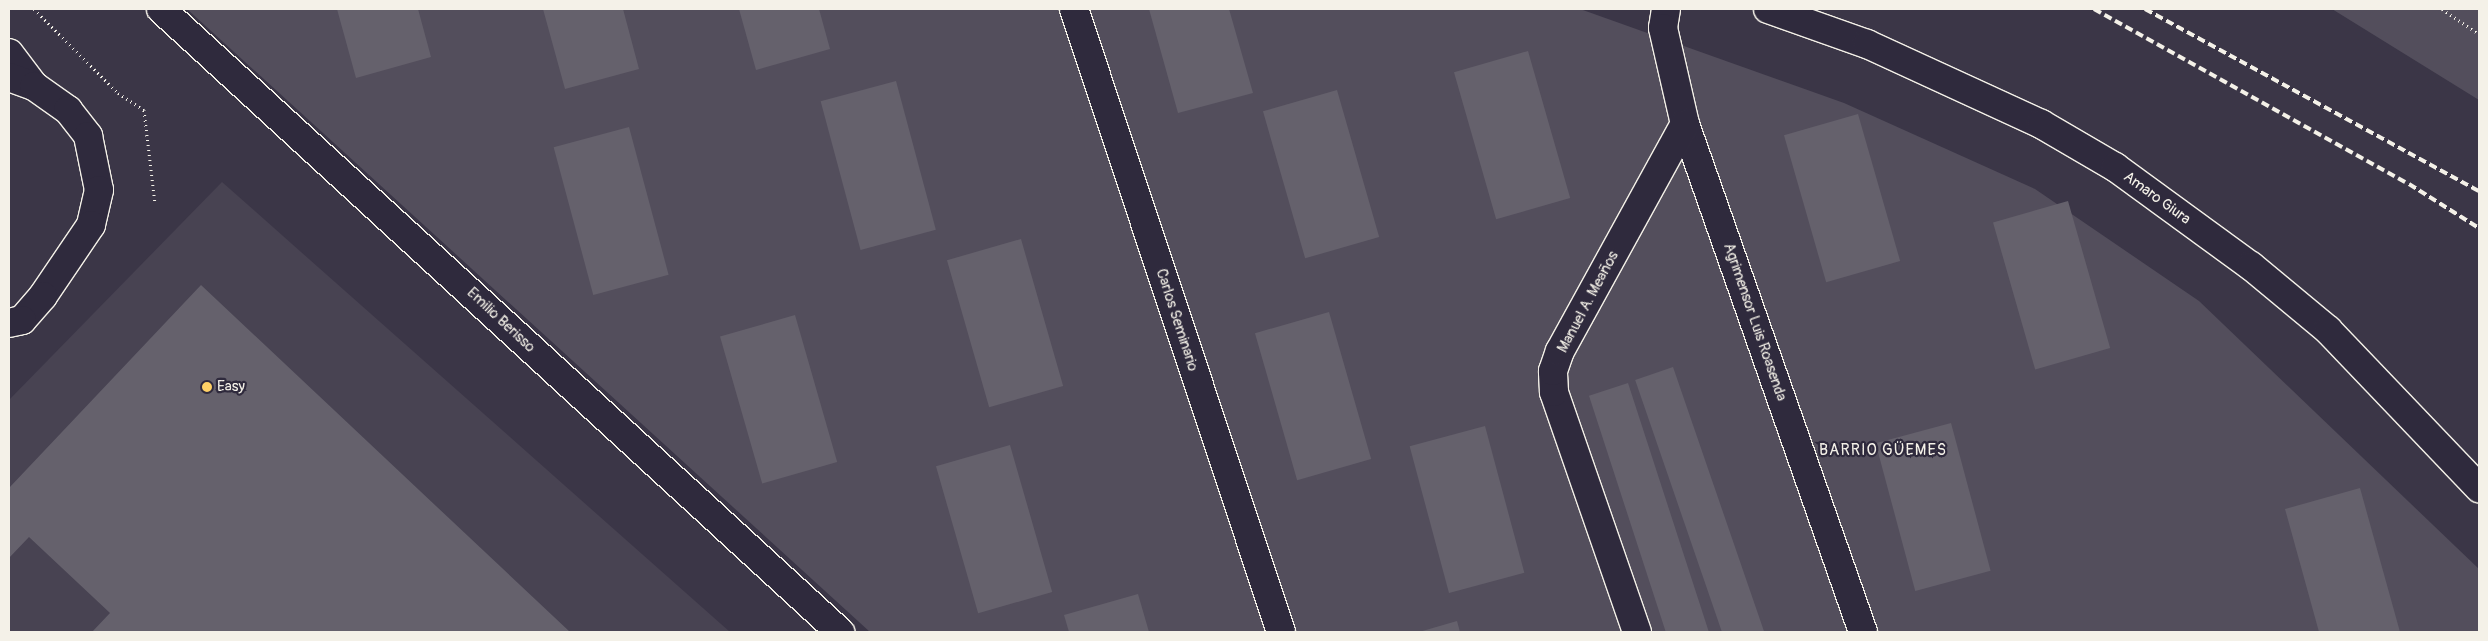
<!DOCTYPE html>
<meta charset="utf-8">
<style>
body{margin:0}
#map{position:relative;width:2488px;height:641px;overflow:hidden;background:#3b3647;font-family:Pangolin,sans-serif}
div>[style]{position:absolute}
.built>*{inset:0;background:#484352}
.green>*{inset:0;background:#534e5c}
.building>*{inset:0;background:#65616c;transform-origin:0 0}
.path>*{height:3px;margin-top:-1.5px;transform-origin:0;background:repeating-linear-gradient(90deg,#f4f1e8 0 1px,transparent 0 5px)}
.roads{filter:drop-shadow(1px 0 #f4f1e8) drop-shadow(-1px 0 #f4f1e8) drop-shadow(0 1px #f4f1e8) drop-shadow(0 -1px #f4f1e8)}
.minor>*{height:28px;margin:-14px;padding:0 14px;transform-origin:14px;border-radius:14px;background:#2f2a3d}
.rail>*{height:4px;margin-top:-2px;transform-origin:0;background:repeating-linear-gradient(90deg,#f4f1e8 0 8px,transparent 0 12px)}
.dots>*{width:14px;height:14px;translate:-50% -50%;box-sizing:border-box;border:2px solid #2f2a3d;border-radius:50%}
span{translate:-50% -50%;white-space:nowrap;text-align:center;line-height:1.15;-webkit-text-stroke:4.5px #2f2a3d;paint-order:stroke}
.street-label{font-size:15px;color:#f4f1e8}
.poi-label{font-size:15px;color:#f4f1e8}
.left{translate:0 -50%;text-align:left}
.neighbourhood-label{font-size:16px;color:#f4f1e8;letter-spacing:1px}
.frame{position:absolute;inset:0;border:10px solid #f4f1e8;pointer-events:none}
</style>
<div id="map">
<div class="built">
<div style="clip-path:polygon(222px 182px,730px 632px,9px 632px,9px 400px)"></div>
</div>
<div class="green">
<div style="clip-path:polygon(187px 9px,1580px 9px,1844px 103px,2035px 189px,2199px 301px,2479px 569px,2479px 632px,870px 632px)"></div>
<div style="clip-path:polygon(2332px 9px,2479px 9px,2479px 100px)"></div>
</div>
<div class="building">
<div style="clip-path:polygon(337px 9px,418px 9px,431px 57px,356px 78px)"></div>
<div style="clip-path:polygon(543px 9px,623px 9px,639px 69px,565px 89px)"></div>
<div style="clip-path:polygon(739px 9px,819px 9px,830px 49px,756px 70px)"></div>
<div style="clip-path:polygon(1149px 9px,1229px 9px,1253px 93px,1178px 113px)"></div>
<div style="left:1528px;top:51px;width:153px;height:77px;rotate:74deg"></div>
<div style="left:896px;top:81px;width:154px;height:78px;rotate:75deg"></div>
<div style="left:1337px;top:90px;width:153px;height:77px;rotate:74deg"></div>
<div style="left:1858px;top:114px;width:153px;height:77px;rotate:74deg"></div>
<div style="left:629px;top:127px;width:153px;height:78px;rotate:75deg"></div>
<div style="left:2068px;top:201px;width:153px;height:78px;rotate:74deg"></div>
<div style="left:1021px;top:239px;width:153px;height:77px;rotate:74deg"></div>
<div style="clip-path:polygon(201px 285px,570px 632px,92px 632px,110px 613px,29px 537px,9px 558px,9px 488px)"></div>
<div style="left:1329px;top:312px;width:153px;height:77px;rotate:74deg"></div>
<div style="left:795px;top:315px;width:153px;height:78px;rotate:74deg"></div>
<div style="left:1673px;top:367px;width:280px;height:40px;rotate:71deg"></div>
<div style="left:1628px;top:383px;width:262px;height:41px;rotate:72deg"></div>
<div style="left:1951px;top:423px;width:153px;height:78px;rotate:75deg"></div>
<div style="left:1485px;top:426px;width:152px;height:78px;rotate:75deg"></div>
<div style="left:1010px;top:445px;width:153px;height:77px;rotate:74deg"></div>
<div style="clip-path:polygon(2360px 488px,2400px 632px,2319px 632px,2285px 509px)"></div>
<div style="clip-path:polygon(1138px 594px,1149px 632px,1069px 632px,1064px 615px)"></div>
<div style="clip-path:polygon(1457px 621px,1460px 632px,1419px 632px)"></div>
</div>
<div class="path">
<div style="left:34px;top:9px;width:119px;rotate:45deg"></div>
<div style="left:118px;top:93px;width:31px;rotate:33deg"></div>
<div style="left:144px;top:110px;width:95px;rotate:83.3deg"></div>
<div style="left:2442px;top:9px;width:45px;rotate:34deg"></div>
</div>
<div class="roads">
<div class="minor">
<div style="left:161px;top:9px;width:922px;rotate:42.54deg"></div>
<div style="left:1074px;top:9px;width:656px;rotate:71.62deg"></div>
<div style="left:1666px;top:9px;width:19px;rotate:99deg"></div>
<div style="left:1663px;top:28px;width:98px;rotate:77.1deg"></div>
<div style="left:1685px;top:124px;width:538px;rotate:70.69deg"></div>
<div style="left:1768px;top:9px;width:105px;rotate:19.5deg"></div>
<div style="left:1867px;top:44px;width:192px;rotate:24.7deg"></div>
<div style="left:2041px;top:124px;width:86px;rotate:30.2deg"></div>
<div style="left:2115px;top:167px;width:168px;rotate:36.1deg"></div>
<div style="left:2251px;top:266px;width:100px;rotate:39.7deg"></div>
<div style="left:2328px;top:330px;width:219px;rotate:46.3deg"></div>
<div style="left:9px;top:53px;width:41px;rotate:52.9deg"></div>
<div style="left:9px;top:77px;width:27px;rotate:20deg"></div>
<div style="left:34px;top:86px;width:42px;rotate:35.2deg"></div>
<div style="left:68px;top:110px;width:33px;rotate:52deg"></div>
<div style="left:88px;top:136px;width:55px;rotate:78.5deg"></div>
<div style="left:99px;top:190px;width:36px;rotate:103deg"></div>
<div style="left:91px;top:225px;width:86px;rotate:124.1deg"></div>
<div style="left:43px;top:296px;width:32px;rotate:131deg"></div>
<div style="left:22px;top:320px;width:13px;rotate:167deg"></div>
<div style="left:1637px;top:632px;width:254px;rotate:-109.1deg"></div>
<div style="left:1554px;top:392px;width:21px;rotate:-93deg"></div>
<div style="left:1553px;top:371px;width:21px;rotate:-71deg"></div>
<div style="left:1560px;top:351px;width:259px;rotate:-61.2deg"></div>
</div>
</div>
<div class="rail">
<div style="left:2094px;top:9px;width:360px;rotate:29.1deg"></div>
<div style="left:2409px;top:184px;width:83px;rotate:32.2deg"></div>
<div style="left:2145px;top:9px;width:380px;rotate:28.6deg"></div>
</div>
<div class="dots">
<div style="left:207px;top:387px;background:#ffd166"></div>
</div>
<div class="street-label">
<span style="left:2157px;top:198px;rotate:36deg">Amaro Giura</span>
<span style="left:1588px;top:302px;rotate:-62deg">Manuel A. Meaños</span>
<span style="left:501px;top:320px;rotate:43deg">Emilio Berisso</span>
<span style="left:1177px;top:320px;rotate:72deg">Carlos Seminario</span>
<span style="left:1755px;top:322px;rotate:71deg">Agrimensor Luis Roasenda</span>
</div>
<div class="poi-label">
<span class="left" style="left:217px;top:387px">Easy</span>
</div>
<div class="neighbourhood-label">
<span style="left:1883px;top:450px">BARRIO GÜEMES</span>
</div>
<div class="frame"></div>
</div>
